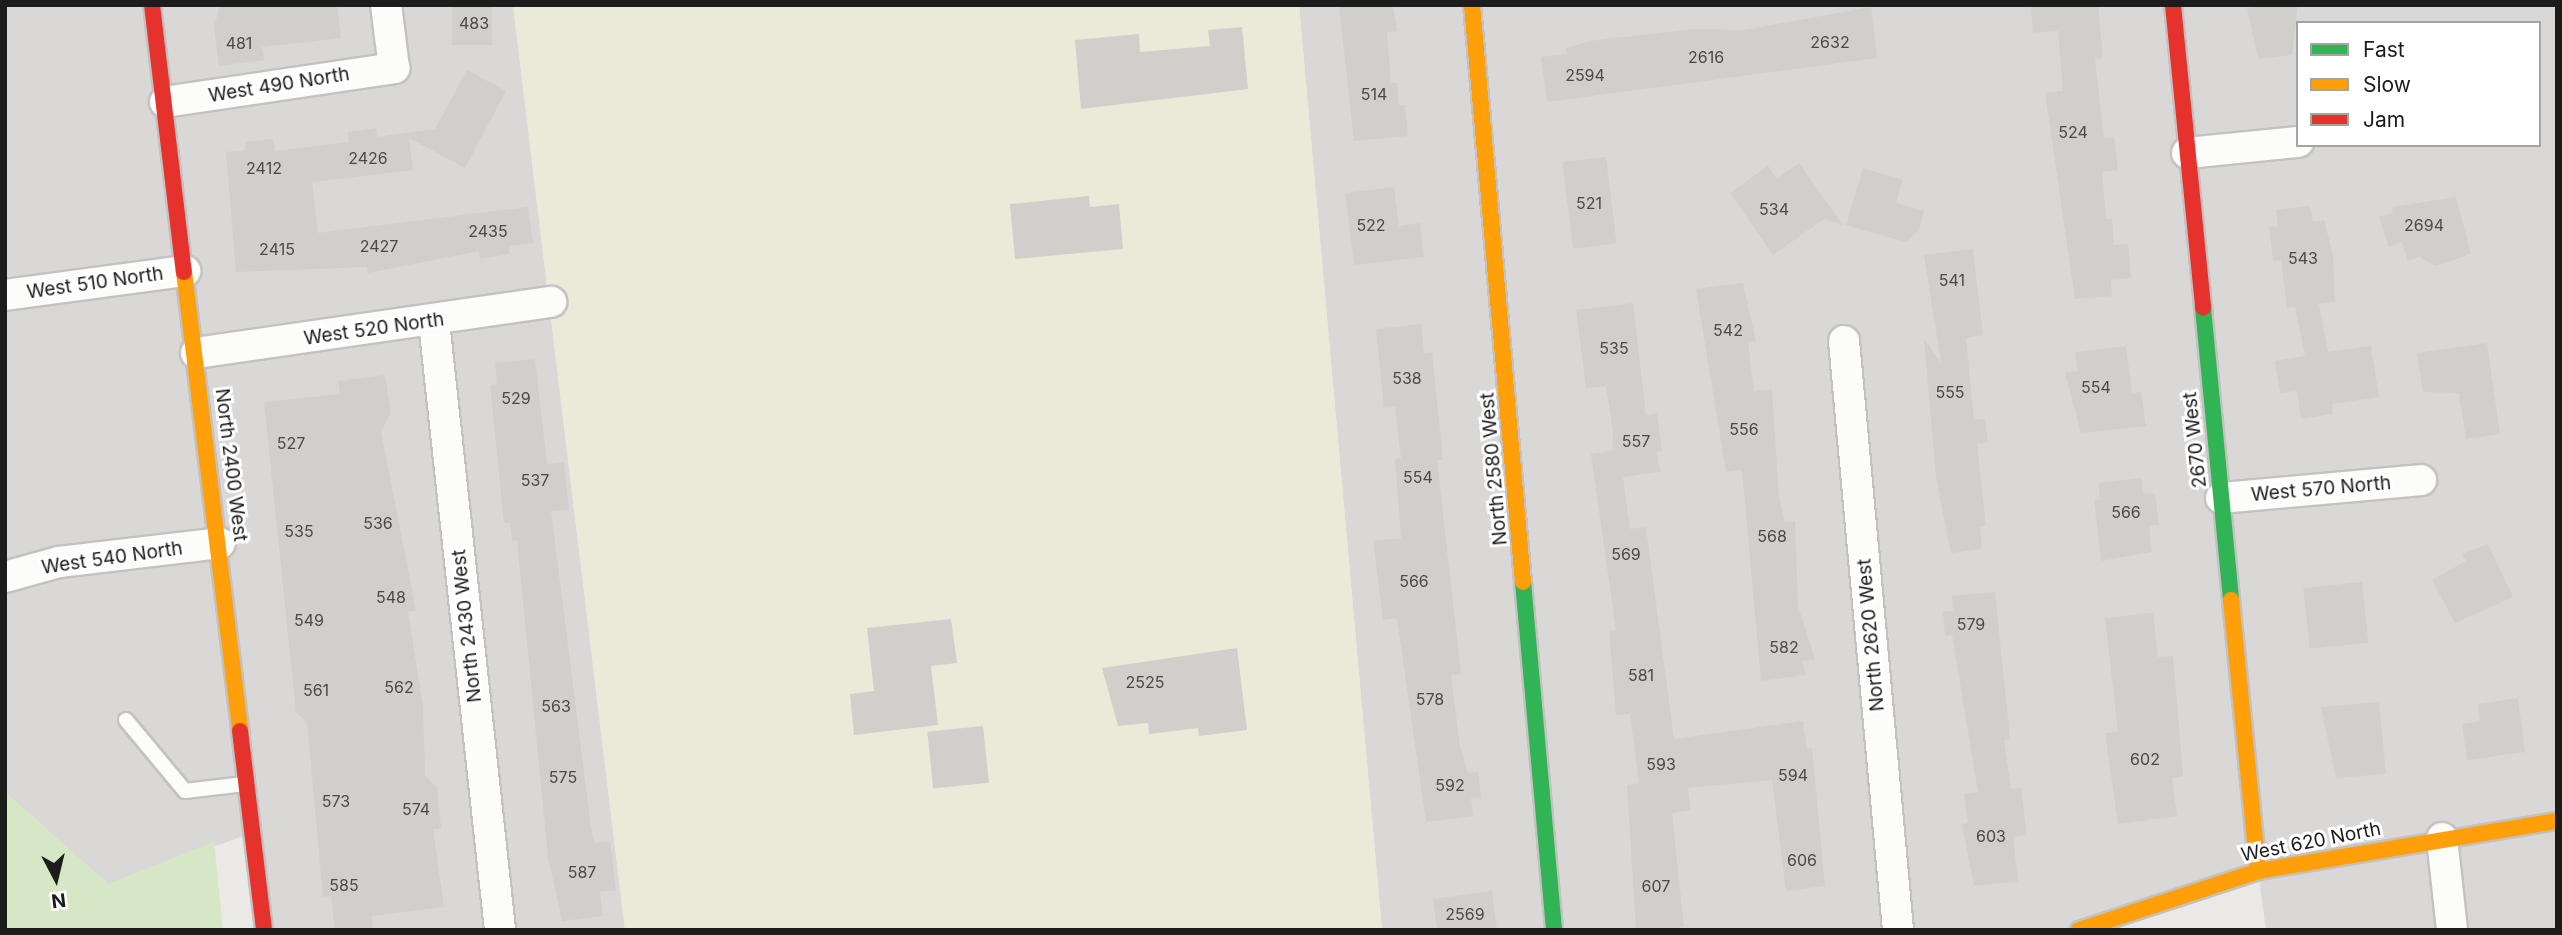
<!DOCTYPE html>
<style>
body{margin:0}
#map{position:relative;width:2562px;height:935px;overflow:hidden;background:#eae9e5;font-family:Inter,sans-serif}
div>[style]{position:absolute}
.residential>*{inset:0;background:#d9d8d6}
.farmland>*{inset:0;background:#e9ead8}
.grass>*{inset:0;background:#d5e7c4}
.building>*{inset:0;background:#d1cfcb;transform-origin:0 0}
.roads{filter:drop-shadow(2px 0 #c3c2c1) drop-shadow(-2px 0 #c3c2c1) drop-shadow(0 2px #c3c2c1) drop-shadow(0 -2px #c3c2c1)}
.lane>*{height:14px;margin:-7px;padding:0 7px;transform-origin:7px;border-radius:7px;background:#fcfcfb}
.street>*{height:30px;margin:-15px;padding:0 15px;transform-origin:15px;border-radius:15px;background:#fcfcfb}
.fast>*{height:16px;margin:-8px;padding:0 8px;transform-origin:8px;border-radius:8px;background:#30b455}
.slow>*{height:16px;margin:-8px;padding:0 8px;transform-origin:8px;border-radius:8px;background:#ff9f0a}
.jam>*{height:16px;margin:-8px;padding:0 8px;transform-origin:8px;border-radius:8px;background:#e5322d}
span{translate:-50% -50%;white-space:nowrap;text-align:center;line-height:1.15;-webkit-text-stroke:6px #fff;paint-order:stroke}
.number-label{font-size:16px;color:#494948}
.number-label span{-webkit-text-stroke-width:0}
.street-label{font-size:19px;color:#1c1c1c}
.frame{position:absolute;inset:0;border:7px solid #1c1c1c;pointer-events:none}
.legend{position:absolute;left:2296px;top:21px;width:245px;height:126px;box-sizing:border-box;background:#fff;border:2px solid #a4a4a4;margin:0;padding:9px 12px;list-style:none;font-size:21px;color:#1c1c1c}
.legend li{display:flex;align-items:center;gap:14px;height:35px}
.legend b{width:35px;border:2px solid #a4a4a4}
.north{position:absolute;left:21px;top:844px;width:70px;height:70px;-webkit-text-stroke:5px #fff;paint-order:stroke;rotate:173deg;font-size:19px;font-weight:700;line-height:28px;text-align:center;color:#1c1c1c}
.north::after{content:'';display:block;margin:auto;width:24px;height:32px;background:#1c1c1c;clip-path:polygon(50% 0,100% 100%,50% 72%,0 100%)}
</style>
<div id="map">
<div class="residential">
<div style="clip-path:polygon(5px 5px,513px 5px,625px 930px,264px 930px,255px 832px,108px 884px,5px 792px)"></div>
<div style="clip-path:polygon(evenodd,1299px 5px,2557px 5px,2557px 930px,2266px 930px,2258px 871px,2079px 930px,1382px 930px,1299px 5px,2298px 23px,2539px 23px,2539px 145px,2298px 145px,2298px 23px)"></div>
</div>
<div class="farmland">
<div style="clip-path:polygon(513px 5px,1299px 5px,1382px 930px,625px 930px)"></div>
</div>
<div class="grass">
<div style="clip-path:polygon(5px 792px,108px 884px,214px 842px,223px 930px,5px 930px)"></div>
</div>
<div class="building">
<div style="clip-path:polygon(220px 5px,337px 5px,341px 38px,262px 47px,264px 60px,219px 66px,214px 27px)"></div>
<div style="left:452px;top:5px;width:40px;height:40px"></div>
<div style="clip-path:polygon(1339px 5px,1393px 5px,1397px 31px,1387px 32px,1391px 83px,1397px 83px,1399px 105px,1405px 105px,1408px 136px,1354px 141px)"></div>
<div style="clip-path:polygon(2031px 5px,2098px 5px,2103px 58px,2095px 59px,2104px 138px,2114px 137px,2118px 170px,2102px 172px,2106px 219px,2112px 219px,2114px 245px,2128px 244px,2131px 278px,2111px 280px,2112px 296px,2075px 299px,2045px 93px,2063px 91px,2058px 31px,2033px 33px)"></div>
<div style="clip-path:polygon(2254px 5px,2298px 5px,2292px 55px,2258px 59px,2247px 9px)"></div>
<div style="clip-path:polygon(1871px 7px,1877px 58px,1547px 102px,1541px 57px,1567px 54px,1566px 48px,1590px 41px,1692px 29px,1744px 30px)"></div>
<div style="clip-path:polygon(1242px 27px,1248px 89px,1081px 109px,1075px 40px,1139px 34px,1140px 52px,1210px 46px,1208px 30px)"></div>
<div style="clip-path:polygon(467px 70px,506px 91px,465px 168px,409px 138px,413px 170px,312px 182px,318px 233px,528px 207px,533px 243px,509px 246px,510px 254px,480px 259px,479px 251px,368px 273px,367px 267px,236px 272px,226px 152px,246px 150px,245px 142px,273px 139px,275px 151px,349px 142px,348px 132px,376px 128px,377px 137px,435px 129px)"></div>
<div style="left:1606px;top:157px;width:87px;height:44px;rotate:83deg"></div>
<div style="clip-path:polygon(1799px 163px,1843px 225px,1824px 219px,1773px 255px,1730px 193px,1768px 166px,1777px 179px)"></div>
<div style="clip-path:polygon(1863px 168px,1903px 180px,1896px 203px,1924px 211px,1919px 230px,1906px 242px,1846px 225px)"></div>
<div style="clip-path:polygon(1394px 187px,1399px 226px,1420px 223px,1424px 257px,1354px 265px,1345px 193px)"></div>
<div style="clip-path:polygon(1089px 196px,1090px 207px,1119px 204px,1123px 249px,1015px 259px,1010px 204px)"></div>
<div style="clip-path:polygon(2456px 197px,2471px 254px,2436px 266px,2419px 257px,2408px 261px,2402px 242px,2389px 247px,2379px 217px,2393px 213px,2392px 207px)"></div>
<div style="clip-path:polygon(2310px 206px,2313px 222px,2324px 220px,2333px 255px,2335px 302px,2319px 304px,2328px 352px,2371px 346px,2379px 397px,2332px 404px,2333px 414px,2301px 419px,2297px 391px,2280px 393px,2275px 361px,2305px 356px,2295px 307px,2287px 308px,2281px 260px,2273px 261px,2269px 227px,2278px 226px,2276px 210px)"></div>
<div style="clip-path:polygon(1973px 249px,1983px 335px,1966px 338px,1974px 420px,1985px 419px,1988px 443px,1977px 444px,1986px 526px,1980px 526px,1982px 549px,1951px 553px,1936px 477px,1924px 339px,1941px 363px,1924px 255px)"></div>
<div style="clip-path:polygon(1743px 283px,1756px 341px,1748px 342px,1754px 391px,1772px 389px,1779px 498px,1785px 522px,1795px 521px,1798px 606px,1815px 659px,1803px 661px,1805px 675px,1761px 681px,1742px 470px,1726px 472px,1696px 289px)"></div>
<div style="clip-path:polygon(1633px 303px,1646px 415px,1657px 413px,1662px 451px,1657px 452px,1660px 472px,1623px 477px,1630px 529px,1646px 527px,1674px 739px,1803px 721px,1807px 749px,1812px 748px,1825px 886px,1786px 891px,1772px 780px,1688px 788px,1691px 810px,1672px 813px,1684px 927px,1653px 930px,1636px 930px,1627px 785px,1639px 783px,1630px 714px,1616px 715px,1609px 631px,1616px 630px,1591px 454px,1612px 451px,1613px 432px,1606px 386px,1586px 388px,1576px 310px)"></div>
<div style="clip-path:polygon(1421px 324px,1424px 353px,1432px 352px,1443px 460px,1437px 460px,1461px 674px,1451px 675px,1460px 746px,1468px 773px,1478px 772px,1481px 797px,1471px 798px,1473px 816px,1426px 822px,1397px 618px,1383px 620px,1373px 541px,1401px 538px,1395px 459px,1401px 458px,1395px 407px,1384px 408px,1376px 329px)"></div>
<div style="clip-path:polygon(2487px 343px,2500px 434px,2466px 439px,2459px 393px,2423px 392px,2417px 353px)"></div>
<div style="clip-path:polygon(2126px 346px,2132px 393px,2141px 392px,2146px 426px,2081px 433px,2065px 373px,2077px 371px,2075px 352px)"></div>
<div style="clip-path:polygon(535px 359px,547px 464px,564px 462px,569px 510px,551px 511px,591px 827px,594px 843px,610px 841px,616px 890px,600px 892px,603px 916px,562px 921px,548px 857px,517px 540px,512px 541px,510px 523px,504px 523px,490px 385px,497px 384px,495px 363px)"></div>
<div style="clip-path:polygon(385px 375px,391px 413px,381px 431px,416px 611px,408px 612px,423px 706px,425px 775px,437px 788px,441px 828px,433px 829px,444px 907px,372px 916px,373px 930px,335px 930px,331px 896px,323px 897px,307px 722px,296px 712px,264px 402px,340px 394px,338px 381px)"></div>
<div style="clip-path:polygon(2142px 478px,2143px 494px,2155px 493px,2159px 525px,2149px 526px,2152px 552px,2101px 561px,2094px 500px,2100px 499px,2098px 483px)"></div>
<div style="clip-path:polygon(2488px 544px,2513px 597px,2455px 623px,2432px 580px,2466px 561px,2462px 554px)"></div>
<div style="left:2362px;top:582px;width:61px;height:59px;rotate:84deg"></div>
<div style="clip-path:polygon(1995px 592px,2010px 739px,2004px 740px,2011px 789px,2021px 788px,2027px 835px,2013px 837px,2018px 881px,1974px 886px,1962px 824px,1968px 823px,1964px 794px,1978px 792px,1952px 635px,1945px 636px,1943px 612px,1953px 611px,1952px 596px)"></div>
<div style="clip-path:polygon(2153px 613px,2158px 657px,2173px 656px,2183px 776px,2172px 778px,2177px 816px,2118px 824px,2105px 733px,2118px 732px,2105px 618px)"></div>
<div style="clip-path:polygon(951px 619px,957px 663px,931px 666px,938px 725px,854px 735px,850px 694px,874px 691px,867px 628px)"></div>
<div style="clip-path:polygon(1237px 648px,1247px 730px,1199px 736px,1198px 728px,1149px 734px,1148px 723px,1118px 726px,1102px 668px)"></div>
<div style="clip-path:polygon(2518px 698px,2525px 752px,2467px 760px,2462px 724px,2480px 721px,2478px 704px)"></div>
<div style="clip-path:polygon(2379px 702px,2386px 774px,2336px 778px,2321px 707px)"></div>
<div style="left:983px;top:726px;width:57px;height:56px;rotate:84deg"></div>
<div style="clip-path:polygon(1492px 891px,1497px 930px,1437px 930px,1433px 899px)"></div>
</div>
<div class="roads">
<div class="lane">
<div style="left:126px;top:720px;width:92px;rotate:50.3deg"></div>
<div style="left:185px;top:791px;width:60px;rotate:-6.7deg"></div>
</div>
<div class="street">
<div style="left:165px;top:102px;width:232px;rotate:-8.4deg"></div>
<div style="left:394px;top:68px;width:64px;rotate:-97.2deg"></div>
<div style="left:2187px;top:153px;width:112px;rotate:-5.7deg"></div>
<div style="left:5px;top:295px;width:182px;rotate:-7.6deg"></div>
<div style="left:434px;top:322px;width:612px;rotate:83.8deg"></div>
<div style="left:1844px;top:341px;width:591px;rotate:84.76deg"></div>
<div style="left:196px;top:353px;width:359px;rotate:-8.2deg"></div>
<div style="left:2221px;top:498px;width:201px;rotate:-5.1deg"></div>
<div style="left:5px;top:577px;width:56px;rotate:-15.5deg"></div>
<div style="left:59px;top:562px;width:162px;rotate:-6.7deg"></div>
<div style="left:2442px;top:838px;width:93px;rotate:83.8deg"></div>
</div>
<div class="fast">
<div style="left:2203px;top:308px;width:293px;rotate:84.5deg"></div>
<div style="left:1523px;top:582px;width:349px;rotate:84.9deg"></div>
</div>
<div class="slow">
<div style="left:1472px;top:5px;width:579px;rotate:84.95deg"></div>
<div style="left:184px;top:272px;width:462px;rotate:83deg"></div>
<div style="left:2231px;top:600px;width:272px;rotate:84.3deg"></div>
<div style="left:2079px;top:930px;width:188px;rotate:-18.2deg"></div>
<div style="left:2258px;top:871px;width:303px;rotate:-9.5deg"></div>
</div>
<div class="jam">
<div style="left:152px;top:5px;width:269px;rotate:83.2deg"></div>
<div style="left:2173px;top:5px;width:304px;rotate:84.3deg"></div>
<div style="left:240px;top:731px;width:200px;rotate:83.1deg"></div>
</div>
</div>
<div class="number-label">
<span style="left:474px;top:23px">483</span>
<span style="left:1830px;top:42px">2632</span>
<span style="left:239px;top:43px">481</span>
<span style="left:1706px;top:57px">2616</span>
<span style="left:1585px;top:75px">2594</span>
<span style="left:1374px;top:94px">514</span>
<span style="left:2073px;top:132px">524</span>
<span style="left:368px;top:158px">2426</span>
<span style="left:264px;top:168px">2412</span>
<span style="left:1589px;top:203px">521</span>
<span style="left:1774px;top:209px">534</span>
<span style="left:1371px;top:225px">522</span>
<span style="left:2424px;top:225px">2694</span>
<span style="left:488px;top:231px">2435</span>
<span style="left:379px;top:246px">2427</span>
<span style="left:277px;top:249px">2415</span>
<span style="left:2303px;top:258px">543</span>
<span style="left:1952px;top:280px">541</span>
<span style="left:1728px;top:330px">542</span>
<span style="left:1614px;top:348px">535</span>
<span style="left:1407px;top:378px">538</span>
<span style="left:2096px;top:387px">554</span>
<span style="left:1950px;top:392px">555</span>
<span style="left:516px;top:398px">529</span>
<span style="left:1744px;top:429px">556</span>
<span style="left:1636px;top:441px">557</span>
<span style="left:291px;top:443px">527</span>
<span style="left:1418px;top:477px">554</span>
<span style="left:535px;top:480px">537</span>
<span style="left:2126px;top:512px">566</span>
<span style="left:378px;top:523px">536</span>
<span style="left:299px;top:531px">535</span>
<span style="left:1772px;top:536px">568</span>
<span style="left:1626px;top:554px">569</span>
<span style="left:1414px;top:581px">566</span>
<span style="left:391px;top:597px">548</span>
<span style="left:309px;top:620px">549</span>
<span style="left:1971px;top:624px">579</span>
<span style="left:1784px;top:647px">582</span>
<span style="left:1641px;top:675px">581</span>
<span style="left:1145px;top:682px">2525</span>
<span style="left:399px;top:687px">562</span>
<span style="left:316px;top:690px">561</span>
<span style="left:1430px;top:699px">578</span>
<span style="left:556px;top:706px">563</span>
<span style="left:2145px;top:759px">602</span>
<span style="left:1661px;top:764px">593</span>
<span style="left:1793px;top:775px">594</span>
<span style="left:563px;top:777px">575</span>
<span style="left:1450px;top:785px">592</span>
<span style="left:336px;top:801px">573</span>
<span style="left:416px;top:809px">574</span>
<span style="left:1991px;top:836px">603</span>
<span style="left:1802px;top:860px">606</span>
<span style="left:582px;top:872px">587</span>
<span style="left:344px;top:885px">585</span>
<span style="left:1656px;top:886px">607</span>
<span style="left:1465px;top:914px">2569</span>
</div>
<div class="street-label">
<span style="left:279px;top:85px;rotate:-9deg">West 490 North</span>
<span style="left:95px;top:283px;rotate:-8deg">West 510 North</span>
<span style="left:374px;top:329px;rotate:-8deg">West 520 North</span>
<span style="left:2195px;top:440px;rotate:-96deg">2670 West</span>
<span style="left:231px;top:465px;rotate:83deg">North 2400 West</span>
<span style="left:1494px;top:469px;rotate:-95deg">North 2580 West</span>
<span style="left:2321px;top:489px;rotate:-5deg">West 570 North</span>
<span style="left:112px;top:558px;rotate:-8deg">West 540 North</span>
<span style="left:467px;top:626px;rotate:-96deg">North 2430 West</span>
<span style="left:1871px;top:635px;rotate:-95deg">North 2620 West</span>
<span style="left:2311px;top:842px;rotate:-11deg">West 620 North</span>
</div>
<div class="frame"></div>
<ul class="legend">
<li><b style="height:9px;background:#30b455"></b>Fast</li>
<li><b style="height:9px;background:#ff9f0a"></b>Slow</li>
<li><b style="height:9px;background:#e5322d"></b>Jam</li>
</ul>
<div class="north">N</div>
</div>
